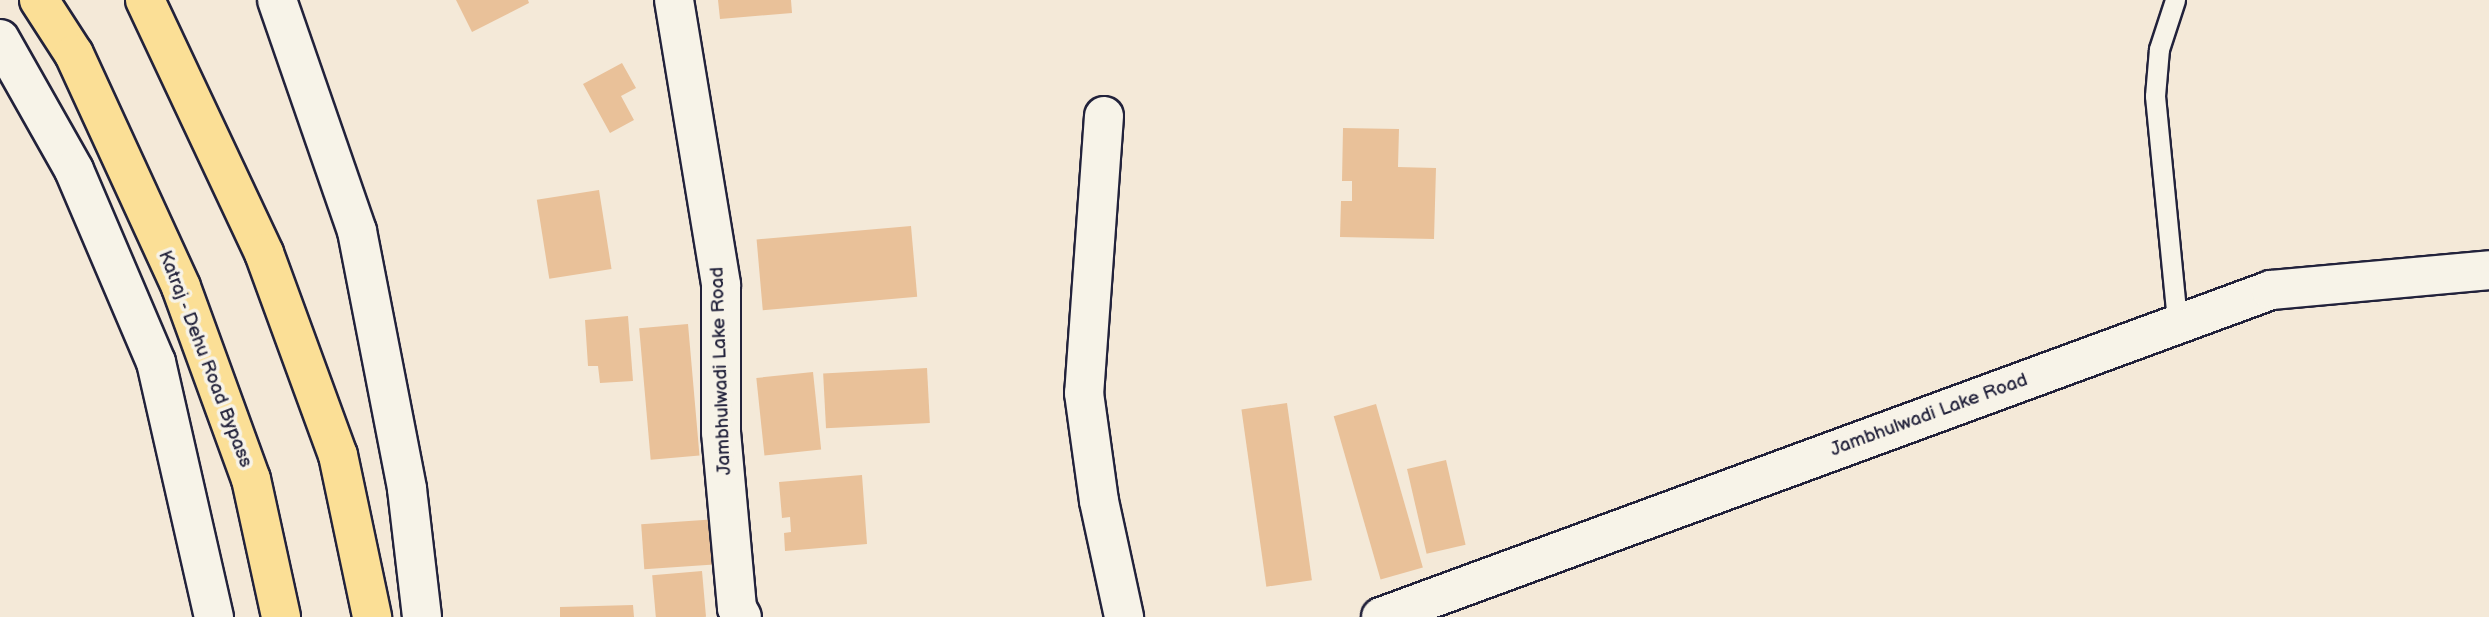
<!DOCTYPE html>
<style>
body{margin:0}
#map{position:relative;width:2489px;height:617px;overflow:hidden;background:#f4e9d8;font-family:"Balsamiq Sans",sans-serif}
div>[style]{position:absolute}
.building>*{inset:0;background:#e9c199;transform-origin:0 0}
.roads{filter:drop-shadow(2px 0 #22223b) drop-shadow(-2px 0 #22223b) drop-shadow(0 2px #22223b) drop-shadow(0 -2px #22223b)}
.lane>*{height:19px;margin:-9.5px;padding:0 9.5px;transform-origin:9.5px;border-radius:9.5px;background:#f7f3e8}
.street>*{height:38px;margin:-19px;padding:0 19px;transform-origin:19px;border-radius:19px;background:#f7f3e8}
.secondary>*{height:38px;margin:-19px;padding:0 19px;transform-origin:19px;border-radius:19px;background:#f7f3e8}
.highway>*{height:38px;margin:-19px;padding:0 19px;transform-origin:19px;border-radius:19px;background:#fbdf96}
span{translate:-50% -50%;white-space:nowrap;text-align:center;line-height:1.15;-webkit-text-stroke:7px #f7f3e8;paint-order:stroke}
.street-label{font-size:19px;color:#22223b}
</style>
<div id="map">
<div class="building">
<div style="clip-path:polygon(456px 0,528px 0,529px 3px,472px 32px)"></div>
<div style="clip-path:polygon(718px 0,791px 0,792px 13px,720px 19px)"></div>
<div style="clip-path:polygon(622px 63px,636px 88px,621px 96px,634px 120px,610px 133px,583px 84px)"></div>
<div style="clip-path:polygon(1343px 128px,1399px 129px,1398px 167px,1436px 168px,1434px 239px,1340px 237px,1341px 201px,1352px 201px,1352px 181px,1342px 181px)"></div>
<div style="left:599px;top:190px;width:80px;height:63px;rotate:81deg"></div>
<div style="left:911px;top:226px;width:71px;height:155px;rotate:85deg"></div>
<div style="clip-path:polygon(628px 316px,633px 381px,600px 383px,598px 366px,588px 366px,585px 320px)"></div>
<div style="left:688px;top:324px;width:132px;height:49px;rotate:85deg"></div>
<div style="left:927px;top:368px;width:55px;height:104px;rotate:87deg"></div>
<div style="left:813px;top:372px;width:78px;height:57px;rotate:84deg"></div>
<div style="left:1287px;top:403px;width:179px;height:46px;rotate:82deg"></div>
<div style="left:1376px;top:404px;width:170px;height:44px;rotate:74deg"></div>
<div style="left:1446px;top:460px;width:87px;height:40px;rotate:77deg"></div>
<div style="clip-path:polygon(862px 475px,867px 544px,785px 551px,784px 533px,791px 532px,790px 517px,782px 518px,779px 482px)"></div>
<div style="left:718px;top:519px;width:45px;height:77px;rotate:86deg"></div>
<div style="left:702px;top:571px;width:46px;height:50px;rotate:85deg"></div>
<div style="clip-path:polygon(633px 605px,634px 617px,560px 617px,560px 607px)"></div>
</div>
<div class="roads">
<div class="lane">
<div style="left:2175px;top:0;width:52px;rotate:108.1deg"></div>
<div style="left:2159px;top:49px;width:47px;rotate:94.9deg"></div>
<div style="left:2155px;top:96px;width:227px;rotate:84.4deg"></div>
</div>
<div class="street">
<div style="left:674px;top:0;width:289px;rotate:80.6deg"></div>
<div style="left:721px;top:285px;width:147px;rotate:90deg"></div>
<div style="left:721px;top:432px;width:177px;rotate:84.8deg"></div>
<div style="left:737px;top:608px;width:10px;rotate:61deg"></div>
<div style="left:1104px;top:116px;width:278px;rotate:94.1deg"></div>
<div style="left:1084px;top:393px;width:109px;rotate:82.1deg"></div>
<div style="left:1099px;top:501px;width:119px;rotate:77.8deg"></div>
<div style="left:1381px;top:617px;width:948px;rotate:-20.17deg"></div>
<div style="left:2271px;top:290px;width:219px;rotate:-5.2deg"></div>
</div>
<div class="secondary">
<div style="left:277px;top:0;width:244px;rotate:70.9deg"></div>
<div style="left:357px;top:231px;width:263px;rotate:79deg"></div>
<div style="left:407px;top:489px;width:129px;rotate:83.3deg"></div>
<div style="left:0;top:39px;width:150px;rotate:60.5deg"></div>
<div style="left:74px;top:170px;width:209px;rotate:66.9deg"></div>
<div style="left:156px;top:362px;width:262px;rotate:77.2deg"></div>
</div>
<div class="highway">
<div style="left:39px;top:0;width:64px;rotate:57.1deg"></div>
<div style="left:74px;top:54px;width:256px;rotate:65.3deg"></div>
<div style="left:181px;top:287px;width:204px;rotate:70deg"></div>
<div style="left:251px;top:479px;width:141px;rotate:77.7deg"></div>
<div style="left:145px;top:0;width:280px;rotate:64.8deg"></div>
<div style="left:264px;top:253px;width:215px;rotate:69.9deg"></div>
<div style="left:338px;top:455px;width:166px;rotate:78.1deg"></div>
</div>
</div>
<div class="street-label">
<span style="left:205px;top:359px;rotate:69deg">Katraj - Dehu Road Bypass</span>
<span style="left:721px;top:371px;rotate:-92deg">Jambhulwadi Lake Road</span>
<span style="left:1929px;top:415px;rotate:-20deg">Jambhulwadi Lake Road</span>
</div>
</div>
